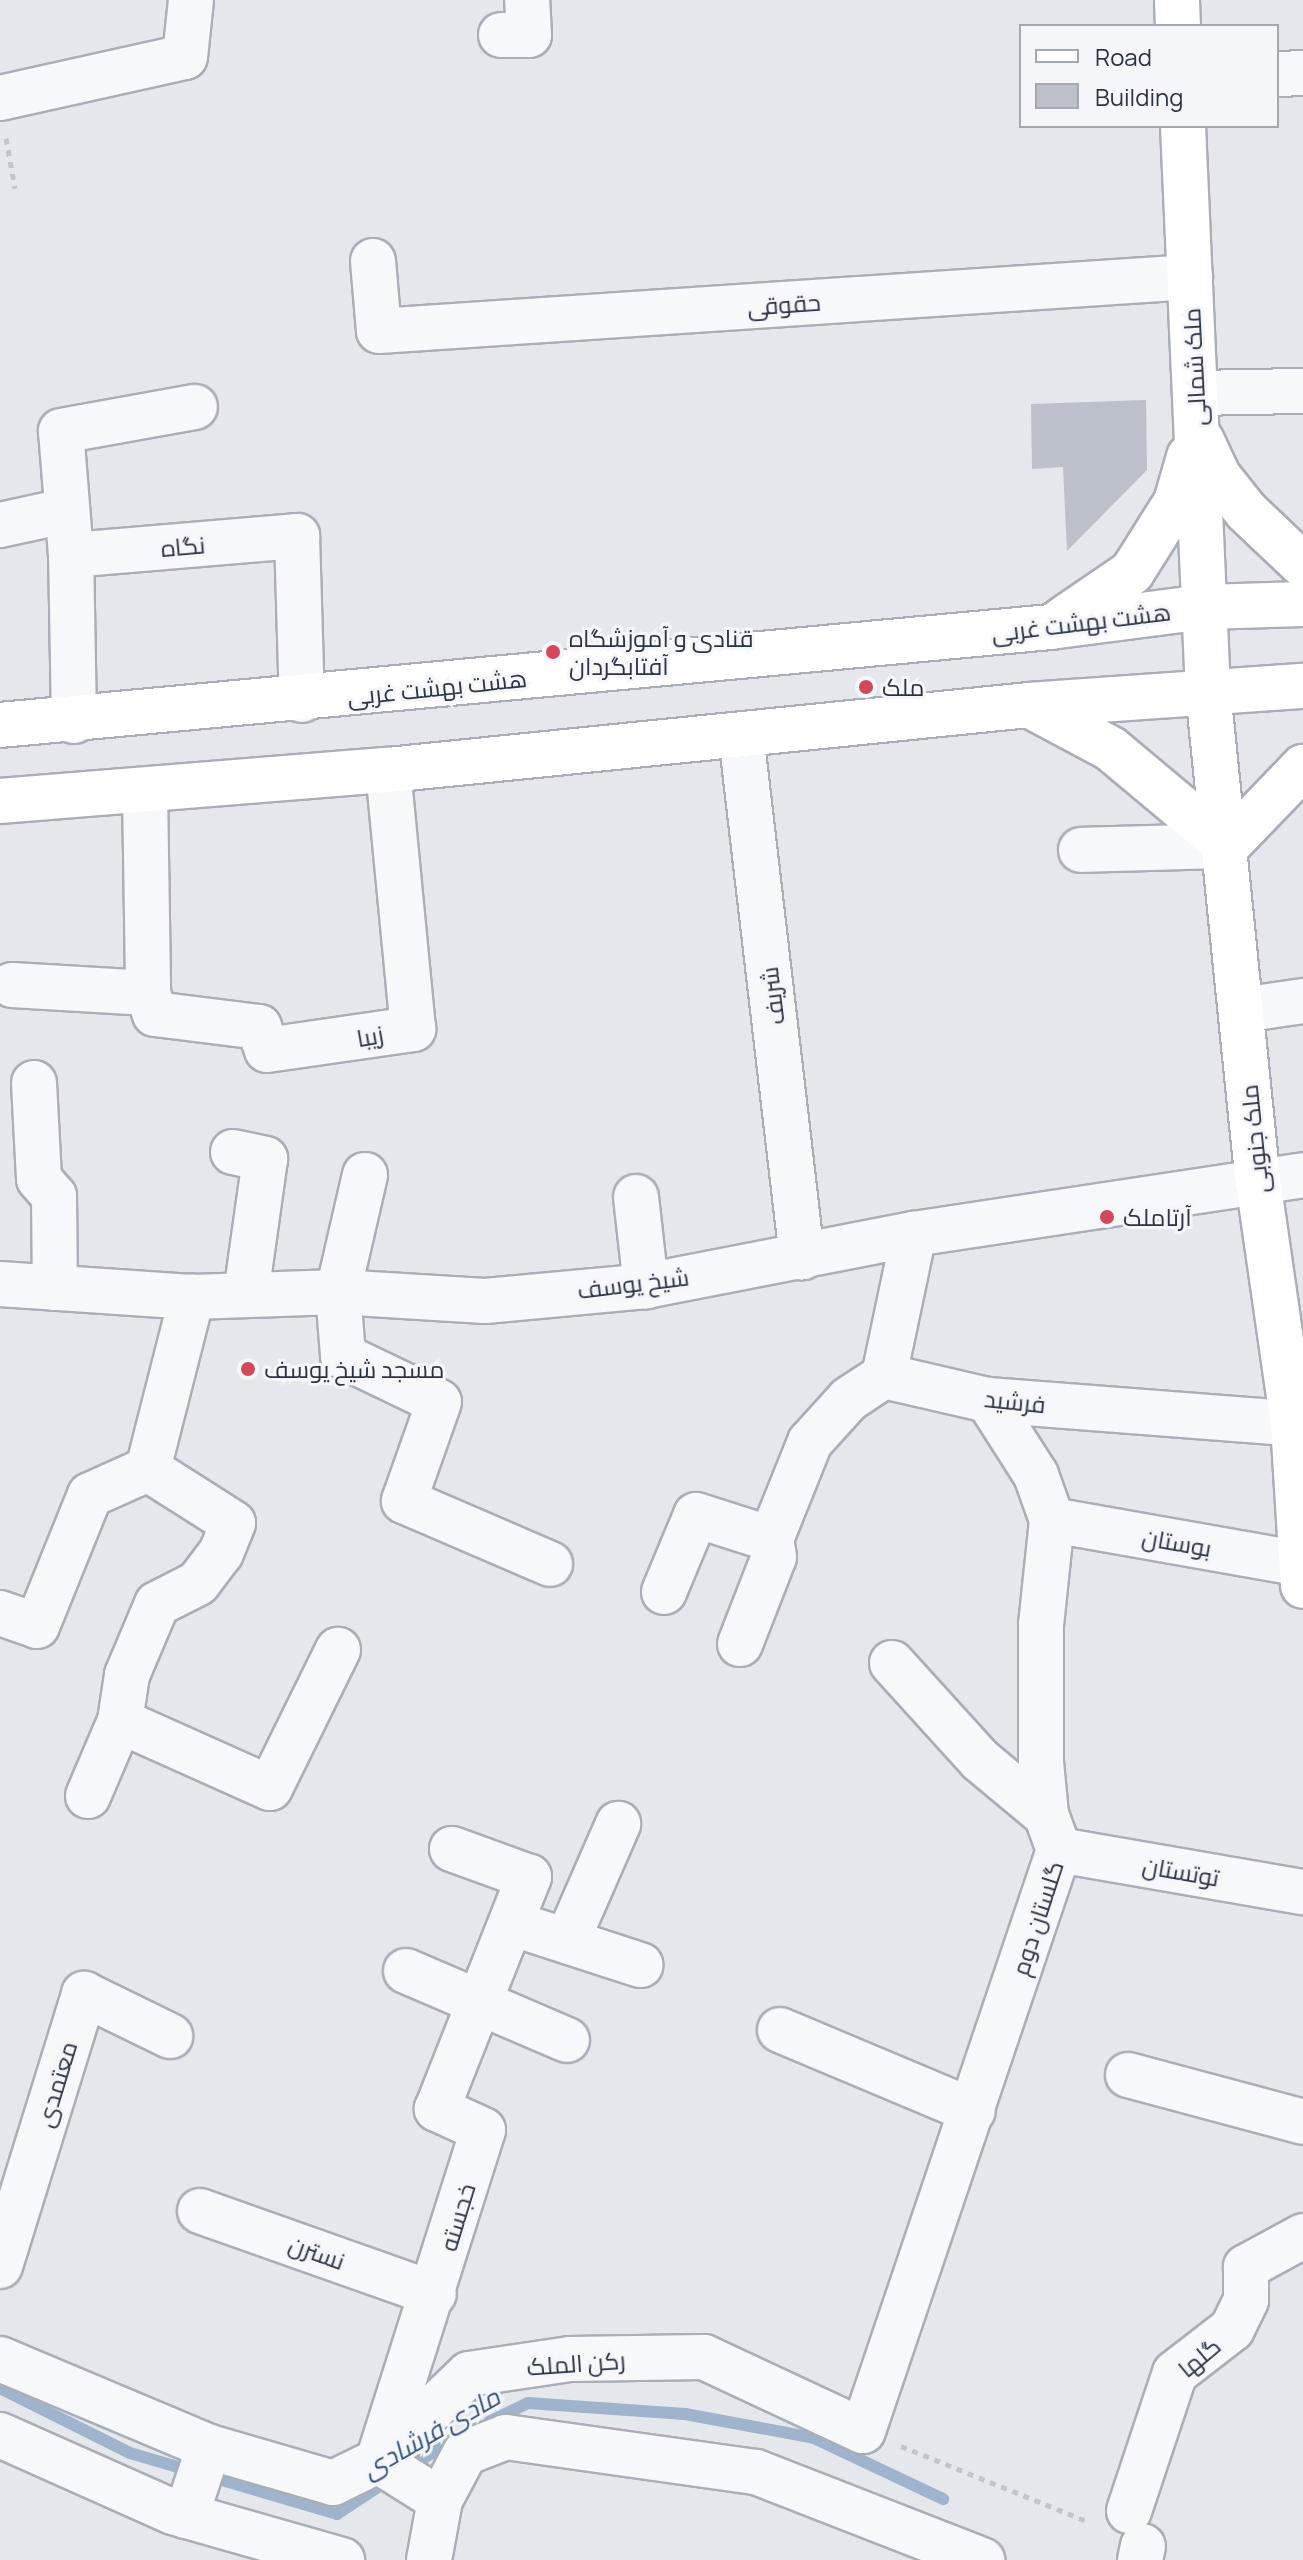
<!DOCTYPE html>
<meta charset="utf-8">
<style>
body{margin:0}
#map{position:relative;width:1303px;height:2560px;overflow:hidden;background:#e4e7ec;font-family:Manrope,Cairo,sans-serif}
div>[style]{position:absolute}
.stream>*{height:12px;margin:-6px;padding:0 6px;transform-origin:6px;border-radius:6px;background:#9fb4cc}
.building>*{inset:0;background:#bbc0ca}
.path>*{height:5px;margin-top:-2.5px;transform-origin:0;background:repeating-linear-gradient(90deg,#c2c5cb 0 6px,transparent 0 12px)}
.roads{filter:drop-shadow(2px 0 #a9aeb7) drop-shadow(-2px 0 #a9aeb7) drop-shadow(0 2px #a9aeb7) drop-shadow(0 -2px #a9aeb7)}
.street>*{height:44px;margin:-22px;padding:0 22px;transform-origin:22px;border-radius:22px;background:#f7f8fa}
.secondary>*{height:44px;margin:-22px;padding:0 22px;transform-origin:22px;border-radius:22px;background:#fff}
.dots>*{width:22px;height:22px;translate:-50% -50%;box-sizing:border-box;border:4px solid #f4f6f9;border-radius:50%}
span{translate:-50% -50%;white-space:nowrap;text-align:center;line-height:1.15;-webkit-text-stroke:6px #f4f6f9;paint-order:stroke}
.street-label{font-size:24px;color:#2b3445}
.poi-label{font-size:24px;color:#2b3445}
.left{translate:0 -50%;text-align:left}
.water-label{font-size:26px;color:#34527a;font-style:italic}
.legend{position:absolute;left:1019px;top:24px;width:260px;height:104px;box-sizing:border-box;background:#f4f6f9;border:2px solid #a4a8b1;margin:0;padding:10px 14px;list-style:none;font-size:24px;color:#2b3445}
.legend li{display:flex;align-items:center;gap:16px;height:40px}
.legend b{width:40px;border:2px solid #a4a8b1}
</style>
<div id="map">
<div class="stream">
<div style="left:0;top:2388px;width:145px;rotate:26.6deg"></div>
<div style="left:130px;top:2453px;width:216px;rotate:16.4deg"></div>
<div style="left:337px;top:2514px;width:64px;rotate:-33.4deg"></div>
<div style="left:489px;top:2422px;width:43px;rotate:-26deg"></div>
<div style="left:528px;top:2403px;width:157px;rotate:4deg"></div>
<div style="left:685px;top:2414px;width:131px;rotate:10.5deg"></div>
<div style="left:814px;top:2438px;width:143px;rotate:25.3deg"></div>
<div style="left:406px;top:2469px;width:61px;rotate:-31.6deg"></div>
</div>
<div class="building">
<div style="clip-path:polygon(1146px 400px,1147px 470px,1067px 551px,1063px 467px,1032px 469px,1031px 404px)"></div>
</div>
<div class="path">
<div style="left:6px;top:138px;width:51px;rotate:79.8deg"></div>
<div style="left:901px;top:2446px;width:203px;rotate:22deg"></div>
</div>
<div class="roads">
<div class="street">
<div style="left:501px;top:35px;width:28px"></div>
<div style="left:529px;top:35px;width:35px;rotate:-93deg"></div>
<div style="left:1277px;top:74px;width:26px;rotate:-2deg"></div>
<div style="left:0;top:98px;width:189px;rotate:-12.5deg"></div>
<div style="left:185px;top:57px;width:57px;rotate:-84deg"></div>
<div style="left:373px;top:261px;width:70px;rotate:85.1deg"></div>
<div style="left:379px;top:331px;width:813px;rotate:-3.81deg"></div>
<div style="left:1195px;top:393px;width:108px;rotate:-1.1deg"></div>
<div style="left:0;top:525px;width:66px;rotate:-12.2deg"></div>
<div style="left:71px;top:555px;width:124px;rotate:-94.6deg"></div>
<div style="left:61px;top:431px;width:136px;rotate:-10.2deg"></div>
<div style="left:74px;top:721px;width:166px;rotate:-91deg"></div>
<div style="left:71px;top:555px;width:227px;rotate:-4.8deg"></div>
<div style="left:297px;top:536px;width:164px;rotate:88.3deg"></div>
<div style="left:741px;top:735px;width:526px;rotate:83.33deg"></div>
<div style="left:145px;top:791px;width:202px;rotate:89.1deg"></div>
<div style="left:1081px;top:850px;width:146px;rotate:-1.6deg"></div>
<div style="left:12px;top:985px;width:136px;rotate:3.4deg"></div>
<div style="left:148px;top:993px;width:22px;rotate:72deg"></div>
<div style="left:155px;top:1014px;width:105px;rotate:7.1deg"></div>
<div style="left:259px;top:1027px;width:24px;rotate:71deg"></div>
<div style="left:267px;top:1050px;width:148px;rotate:-8.2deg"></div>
<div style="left:413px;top:1029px;width:260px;rotate:-95.5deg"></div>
<div style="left:1241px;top:1010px;width:63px;rotate:-8.3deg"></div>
<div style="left:34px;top:1083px;width:96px;rotate:87deg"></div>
<div style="left:39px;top:1179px;width:23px;rotate:49deg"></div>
<div style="left:54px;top:1196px;width:92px;rotate:89.4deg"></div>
<div style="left:233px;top:1152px;width:33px;rotate:12deg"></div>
<div style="left:265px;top:1159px;width:136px;rotate:98deg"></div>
<div style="left:365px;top:1175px;width:120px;rotate:103deg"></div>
<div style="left:338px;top:1292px;width:64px;rotate:85.5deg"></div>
<div style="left:343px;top:1356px;width:106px;rotate:25.6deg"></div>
<div style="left:439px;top:1402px;width:105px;rotate:109.5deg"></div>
<div style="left:404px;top:1501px;width:159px;rotate:23.3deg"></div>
<div style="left:636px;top:1197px;width:90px;rotate:83.6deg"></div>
<div style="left:0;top:1284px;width:192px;rotate:3.9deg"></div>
<div style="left:192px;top:1297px;width:146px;rotate:-2deg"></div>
<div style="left:338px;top:1292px;width:147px;rotate:3.5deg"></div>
<div style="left:485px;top:1301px;width:162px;rotate:-5.3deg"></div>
<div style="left:646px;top:1286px;width:273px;rotate:-11deg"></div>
<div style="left:914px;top:1234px;width:393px;rotate:-8.6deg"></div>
<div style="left:884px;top:1376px;width:107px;rotate:13deg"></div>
<div style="left:988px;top:1400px;width:316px;rotate:4.4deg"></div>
<div style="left:884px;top:1376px;width:145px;rotate:-78.1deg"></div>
<div style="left:1052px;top:1520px;width:254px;rotate:10deg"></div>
<div style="left:664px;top:1592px;width:83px;rotate:-67.4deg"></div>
<div style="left:696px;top:1515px;width:79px;rotate:17.7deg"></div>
<div style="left:0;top:1613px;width:39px;rotate:19deg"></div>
<div style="left:37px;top:1626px;width:141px;rotate:-68deg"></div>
<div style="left:90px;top:1495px;width:64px;rotate:-24.1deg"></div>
<div style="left:740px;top:1644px;width:93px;rotate:-68.7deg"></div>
<div style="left:774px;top:1557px;width:18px;rotate:-99deg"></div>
<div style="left:771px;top:1539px;width:105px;rotate:-68.1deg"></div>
<div style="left:810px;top:1442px;width:58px;rotate:-47.8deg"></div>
<div style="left:849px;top:1399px;width:42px;rotate:-33.3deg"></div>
<div style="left:892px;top:1663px;width:131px;rotate:47.8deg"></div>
<div style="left:980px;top:1760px;width:86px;rotate:39.8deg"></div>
<div style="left:120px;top:1721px;width:164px;rotate:24.1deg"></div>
<div style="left:270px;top:1788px;width:154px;rotate:-63.8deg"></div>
<div style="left:88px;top:1796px;width:82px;rotate:-66.9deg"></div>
<div style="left:120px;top:1721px;width:47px;rotate:-81.3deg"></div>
<div style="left:127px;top:1675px;width:77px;rotate:-67.1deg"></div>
<div style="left:157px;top:1604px;width:46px;rotate:-27.1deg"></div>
<div style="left:198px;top:1583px;width:38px;rotate:-53deg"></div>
<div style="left:221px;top:1553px;width:32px;rotate:-68deg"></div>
<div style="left:233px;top:1523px;width:101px;rotate:-147.6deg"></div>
<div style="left:148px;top:1469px;width:178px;rotate:-75.7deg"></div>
<div style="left:1059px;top:1850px;width:248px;rotate:9.8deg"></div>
<div style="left:514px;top:1924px;width:133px;rotate:18deg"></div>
<div style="left:567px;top:1941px;width:128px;rotate:-66.4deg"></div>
<div style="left:406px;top:1971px;width:175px;rotate:23.2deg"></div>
<div style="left:780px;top:2030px;width:209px;rotate:22.8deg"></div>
<div style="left:1128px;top:2075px;width:181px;rotate:15deg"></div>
<div style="left:200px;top:2211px;width:248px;rotate:19.5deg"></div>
<div style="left:0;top:2266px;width:285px;rotate:-72.8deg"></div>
<div style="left:84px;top:1994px;width:96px;rotate:26deg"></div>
<div style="left:0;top:2359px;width:227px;rotate:22.8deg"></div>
<div style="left:209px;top:2447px;width:129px;rotate:16.2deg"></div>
<div style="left:333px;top:2483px;width:50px;rotate:-26.1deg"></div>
<div style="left:378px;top:2461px;width:126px;rotate:-43.7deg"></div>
<div style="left:469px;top:2374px;width:102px;rotate:-8.4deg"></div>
<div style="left:570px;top:2359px;width:134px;rotate:-0.9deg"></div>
<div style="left:704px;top:2357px;width:175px;rotate:25deg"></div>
<div style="left:863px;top:2431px;width:613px;rotate:-71.36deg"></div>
<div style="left:1059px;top:1850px;width:37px;rotate:-110deg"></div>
<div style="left:1046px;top:1815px;width:53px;rotate:-95.4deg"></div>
<div style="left:1041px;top:1762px;width:137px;rotate:-90deg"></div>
<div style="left:1041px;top:1625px;width:106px;rotate:-84deg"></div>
<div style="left:1052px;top:1520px;width:48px;rotate:-109.6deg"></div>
<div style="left:1036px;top:1475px;width:89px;rotate:-122.6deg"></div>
<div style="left:0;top:2435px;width:189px;rotate:24deg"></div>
<div style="left:173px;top:2512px;width:176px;rotate:15.9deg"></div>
<div style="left:440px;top:2500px;width:73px;rotate:-147.8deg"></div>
<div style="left:378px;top:2461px;width:347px;rotate:-72.4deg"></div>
<div style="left:483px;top:2130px;width:51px;rotate:-155.5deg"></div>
<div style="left:437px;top:2109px;width:250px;rotate:-68.4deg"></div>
<div style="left:529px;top:1877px;width:82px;rotate:-160deg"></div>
<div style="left:1129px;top:2511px;width:145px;rotate:-71.6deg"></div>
<div style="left:1175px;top:2373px;width:72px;rotate:-37.7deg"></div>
<div style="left:1232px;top:2329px;width:32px;rotate:-64deg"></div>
<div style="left:1246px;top:2300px;width:33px;rotate:-90deg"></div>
<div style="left:1246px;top:2267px;width:65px;rotate:-28.5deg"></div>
<div style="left:186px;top:2516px;width:73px;rotate:-71.6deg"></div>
<div style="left:429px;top:2560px;width:61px;rotate:-79.6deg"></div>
<div style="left:440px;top:2500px;width:53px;rotate:-62deg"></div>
<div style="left:465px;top:2453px;width:44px;rotate:-21.3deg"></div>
<div style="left:506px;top:2437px;width:252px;rotate:8deg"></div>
<div style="left:756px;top:2472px;width:243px;rotate:21.3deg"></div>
<div style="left:1140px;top:2560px;width:14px;rotate:-78deg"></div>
</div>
<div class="secondary">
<div style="left:1177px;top:0;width:26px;rotate:88deg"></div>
<div style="left:1183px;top:126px;width:566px;rotate:87.47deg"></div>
<div style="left:1208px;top:691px;width:493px;rotate:84.2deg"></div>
<div style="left:1258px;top:1181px;width:245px;rotate:81.8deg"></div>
<div style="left:1293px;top:1423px;width:163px;rotate:86.5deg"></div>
<div style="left:1202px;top:441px;width:40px;rotate:65deg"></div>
<div style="left:1219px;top:477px;width:43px;rotate:51.5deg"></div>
<div style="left:1246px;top:511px;width:79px;rotate:43.5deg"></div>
<div style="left:1062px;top:620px;width:85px;rotate:-34.4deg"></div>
<div style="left:1132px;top:572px;width:83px;rotate:-57.8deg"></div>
<div style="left:1176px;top:502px;width:47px;rotate:-73.9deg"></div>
<div style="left:1029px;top:705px;width:93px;rotate:28.2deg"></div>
<div style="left:1111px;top:749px;width:151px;rotate:39.9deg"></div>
<div style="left:1227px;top:846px;width:110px;rotate:-46.1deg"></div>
<div style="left:0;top:725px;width:1055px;rotate:-5.33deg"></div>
<div style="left:1050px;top:627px;width:156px;rotate:-7.4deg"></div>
<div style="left:1205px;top:607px;width:98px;rotate:-1.8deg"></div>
<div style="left:0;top:801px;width:389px;rotate:-4.6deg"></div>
<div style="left:388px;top:770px;width:644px;rotate:-5.79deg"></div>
<div style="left:1029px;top:705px;width:275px;rotate:-4deg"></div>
</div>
</div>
<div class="dots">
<div style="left:553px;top:652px;background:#d1495b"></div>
<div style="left:866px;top:687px;background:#d1495b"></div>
<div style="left:1107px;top:1217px;background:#d1495b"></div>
<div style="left:248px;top:1369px;background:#d1495b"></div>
</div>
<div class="street-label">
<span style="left:784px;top:304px;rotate:-4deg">حقوقی</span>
<span style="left:1194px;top:367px;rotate:-93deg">ملک شمالی</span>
<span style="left:183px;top:546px;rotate:-5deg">نگاه</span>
<span style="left:1081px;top:622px;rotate:-7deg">هشت بهشت غربی</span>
<span style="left:437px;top:687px;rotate:-6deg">هشت بهشت غربی</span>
<span style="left:772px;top:996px;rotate:-97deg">شریف</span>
<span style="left:370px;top:1036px;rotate:-10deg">زیبا</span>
<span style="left:1254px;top:1139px;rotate:-96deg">ملک جنوبی</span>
<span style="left:633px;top:1283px;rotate:-7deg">شیخ یوسف</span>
<span style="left:1015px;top:1401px;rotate:6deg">فرشید</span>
<span style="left:1177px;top:1542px;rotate:10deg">بوستان</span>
<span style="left:1181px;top:1871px;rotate:10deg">توتستان</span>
<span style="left:1037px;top:1918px;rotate:-72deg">گلستان دوم</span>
<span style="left:56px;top:2084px;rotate:-73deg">معتمدی</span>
<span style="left:457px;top:2217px;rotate:-73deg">خجسته</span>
<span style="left:317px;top:2252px;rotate:20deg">نسترن</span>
<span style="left:1199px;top:2357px;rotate:-40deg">گلها</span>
<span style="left:576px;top:2363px;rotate:-4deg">رکن الملک</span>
</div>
<div class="poi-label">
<span class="left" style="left:569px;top:652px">قنادی و آموزشگاه<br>آفتابگردان</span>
<span class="left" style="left:882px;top:687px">ملک</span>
<span class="left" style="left:1123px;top:1217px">آرتاملک</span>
<span class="left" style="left:264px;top:1369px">مسجد شیخ یوسف</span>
</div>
<div class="water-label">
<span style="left:431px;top:2433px;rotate:-30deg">مادی فرشادی</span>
</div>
<ul class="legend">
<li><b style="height:10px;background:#fff"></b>Road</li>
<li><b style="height:22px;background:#bbc0ca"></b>Building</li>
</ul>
</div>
